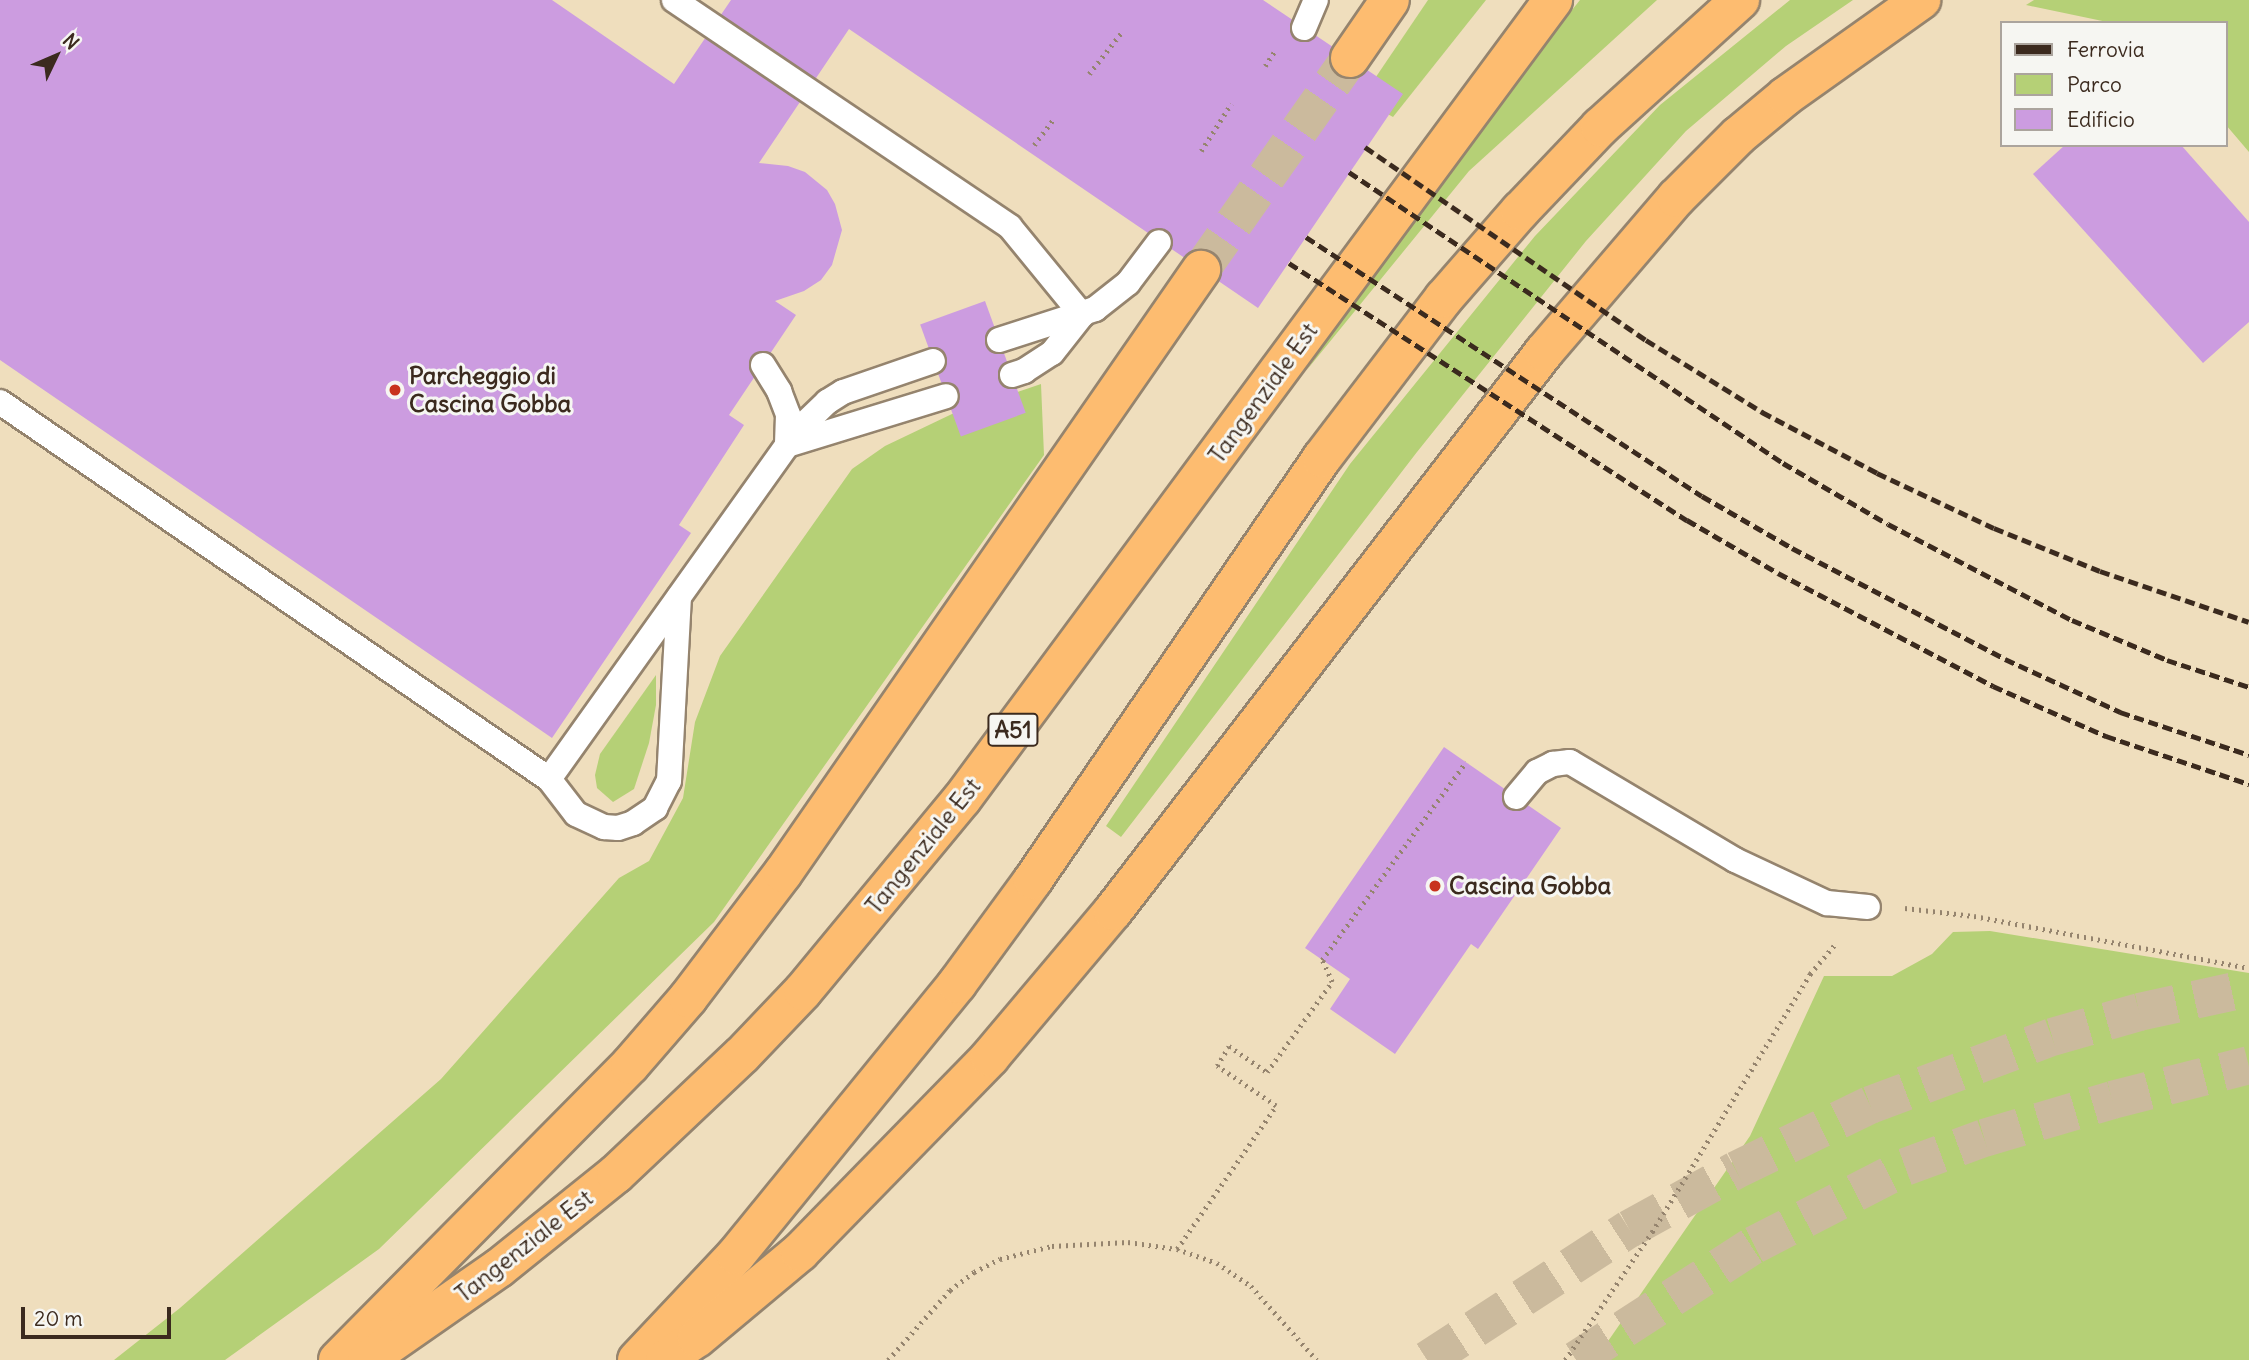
<!DOCTYPE html>
<style>
body{margin:0}
#map{position:relative;width:2249px;height:1360px;overflow:hidden;background:#efdebd;font-family:Delius,sans-serif}
div>[style]{position:absolute}
.green>*{inset:0;background:#b5d076}
.building>*{inset:0;background:#cc9ce0;transform-origin:0 0}
.minor-tunnel>*{height:38px;margin-top:-19px;transform-origin:0;background:repeating-linear-gradient(90deg,#cbba9d 0 38px,transparent 0 57px)}
.motorway-tunnel>*{height:38px;margin-top:-19px;transform-origin:0;background:repeating-linear-gradient(90deg,#cbba9d 0 38px,transparent 0 57px)}
.path>*{height:4.5px;margin-top:-2.25px;transform-origin:0;background:repeating-linear-gradient(90deg,#95846e 0 2px,transparent 0 7px)}
.roads{filter:drop-shadow(2px 0 #95846e) drop-shadow(-2px 0 #95846e) drop-shadow(0 2px #95846e) drop-shadow(0 -2px #95846e)}
.service>*{height:24px;margin:-12px;padding:0 12px;transform-origin:12px;border-radius:12px;background:#fff}
.motorway>*{height:38px;margin:-19px;padding:0 19px;transform-origin:19px;border-radius:19px;background:#fdbc70}
.rail>*{height:5px;margin-top:-2.5px;transform-origin:0;background:repeating-linear-gradient(90deg,#3b2a1e 0 10px,transparent 0 15px)}
.dots>*{width:19px;height:19px;translate:-50% -50%;box-sizing:border-box;border:4px solid #f6f6f2;border-radius:50%}
span{translate:-50% -50%;white-space:nowrap;text-align:center;line-height:1.15;-webkit-text-stroke:6px #f6f6f2;paint-order:stroke}
.shield-label span{padding:2px 5px;background:#f6f6f2;border:2px solid;border-radius:5px;-webkit-text-stroke-width:0}
.shield-label{font-size:23px;color:#3b2a1e;font-weight:700}
.poi-label{font-size:24px;color:#3b2a1e;font-weight:700}
.left{translate:0 -50%;text-align:left}
.street-label{font-size:24px;color:#3b2a1e}
.legend{position:absolute;left:2000px;top:21px;width:228px;height:126px;box-sizing:border-box;background:#f6f6f2;border:2px solid #aba49d;margin:0;padding:9px 12px;list-style:none;font-size:21px;color:#3b2a1e}
.legend li{display:flex;align-items:center;gap:14px;height:35px}
.legend b{width:35px;border:2px solid #aba49d}
.north{position:absolute;left:21px;top:21px;width:70px;height:70px;-webkit-text-stroke:5px #f6f6f2;paint-order:stroke;rotate:46deg;font-size:19px;font-weight:700;line-height:28px;text-align:center;color:#3b2a1e}
.north::after{content:'';display:block;margin:auto;width:24px;height:32px;background:#3b2a1e;clip-path:polygon(50% 0,100% 100%,50% 72%,0 100%)}
.scale{position:absolute;left:21px;top:1307px;width:150px;height:32px;box-sizing:border-box;border:4px solid #3b2a1e;border-top:0;padding-left:9px;font-size:21px;line-height:24px;white-space:nowrap;color:#3b2a1e;-webkit-text-stroke:5px #f6f6f2;paint-order:stroke}
</style>
<div id="map">
<div class="green">
<div style="clip-path:polygon(1428px 0,1486px 0,1393px 117px,1361px 99px)"></div>
<div style="clip-path:polygon(1580px 0,1657px 0,1469px 171px,1306px 371px,1452px 160px)"></div>
<div style="clip-path:polygon(1790px 0,1853px 0,1786px 46px,1686px 131px,1586px 241px,1417px 452px,1121px 837px,1106px 826px,1350px 464px,1535px 236px,1660px 105px)"></div>
<div style="clip-path:polygon(2034px 0,2249px 0,2249px 152px,2226px 125px,2226px 23px,2112px 23px,2026px 5px)"></div>
<div style="clip-path:polygon(1041px 384px,1044px 455px,714px 922px,379px 1249px,225px 1360px,114px 1360px,180px 1308px,441px 1079px,619px 878px,649px 861px,683px 798px,695px 722px,720px 656px,852px 469px,885px 446px,952px 414px)"></div>
<div style="clip-path:polygon(656px 675px,656px 705px,649px 743px,634px 789px,613px 802px,597px 788px,595px 775px,600px 754px)"></div>
<div style="clip-path:polygon(1990px 931px,2249px 973px,2249px 1360px,1595px 1360px,1750px 1136px,1824px 976px,1892px 976px,1932px 954px,1953px 932px)"></div>
</div>
<div class="building">
<div style="clip-path:polygon(0 0,552px 0,674px 84px,731px 0,1263px 0,1403px 94px,1258px 308px,849px 29px,759px 163px,788px 166px,805px 172px,827px 190px,835px 204px,842px 230px,832px 265px,821px 280px,804px 291px,775px 301px,796px 315px,729px 415px,744px 425px,679px 525px,691px 533px,552px 738px,0 360px)"></div>
<div style="clip-path:polygon(2065px 145px,2181px 145px,2249px 222px,2249px 322px,2203px 363px,2033px 174px)"></div>
<div style="left:985px;top:301px;width:119px;height:69px;rotate:70deg"></div>
<div style="clip-path:polygon(1444px 747px,1561px 828px,1478px 949px,1471px 944px,1395px 1054px,1330px 1009px,1350px 979px,1305px 948px)"></div>
</div>
<div class="minor-tunnel">
<div style="left:1427px;top:1360px;width:241px;rotate:-33deg"></div>
<div style="left:1629px;top:1229px;width:122px;rotate:-28.9deg"></div>
<div style="left:1736px;top:1170px;width:149px;rotate:-25.9deg"></div>
<div style="left:1870px;top:1105px;width:194px;rotate:-20.5deg"></div>
<div style="left:2052px;top:1037px;width:91px;rotate:-16deg"></div>
<div style="left:2139px;top:1012px;width:113px;rotate:-12.3deg"></div>
<div style="left:1576px;top:1360px;width:212px;rotate:-32.9deg"></div>
<div style="left:1754px;top:1245px;width:170px;rotate:-27.3deg"></div>
<div style="left:1905px;top:1167px;width:84px;rotate:-20.2deg"></div>
<div style="left:1984px;top:1138px;width:134px;rotate:-16.5deg"></div>
<div style="left:2112px;top:1100px;width:141px;rotate:-14.3deg"></div>
</div>
<div class="motorway-tunnel">
<div style="left:1201px;top:270px;width:259px;rotate:-54.9deg"></div>
</div>
<div class="path">
<div style="left:1265px;top:66px;width:17px;rotate:-57deg"></div>
<div style="left:1089px;top:74px;width:52px;rotate:-52deg"></div>
<div style="left:1034px;top:145px;width:34px;rotate:-53deg"></div>
<div style="left:1201px;top:151px;width:56px;rotate:-57.4deg"></div>
<div style="left:1905px;top:908px;width:69px;rotate:6.6deg"></div>
<div style="left:1974px;top:916px;width:280px;rotate:10.7deg"></div>
<div style="left:1177px;top:1249px;width:174px;rotate:-55.3deg"></div>
<div style="left:1276px;top:1106px;width:71px;rotate:-145.9deg"></div>
<div style="left:1217px;top:1066px;width:23px;rotate:-59deg"></div>
<div style="left:1229px;top:1046px;width:46px;rotate:34.4deg"></div>
<div style="left:1267px;top:1072px;width:111px;rotate:-54.2deg"></div>
<div style="left:1332px;top:982px;width:24px;rotate:-114deg"></div>
<div style="left:1322px;top:960px;width:245px;rotate:-54deg"></div>
<div style="left:888px;top:1360px;width:94px;rotate:-48.5deg"></div>
<div style="left:950px;top:1290px;width:30px;rotate:-37deg"></div>
<div style="left:974px;top:1272px;width:29px;rotate:-27deg"></div>
<div style="left:1000px;top:1259px;width:54px;rotate:-14deg"></div>
<div style="left:1052px;top:1246px;width:76px;rotate:-3deg"></div>
<div style="left:1128px;top:1242px;width:49px;rotate:8.1deg"></div>
<div style="left:1177px;top:1249px;width:42px;rotate:19.3deg"></div>
<div style="left:1217px;top:1263px;width:41px;rotate:34.1deg"></div>
<div style="left:1251px;top:1286px;width:99px;rotate:48.3deg"></div>
<div style="left:1565px;top:1360px;width:155px;rotate:-55.8deg"></div>
<div style="left:1652px;top:1232px;width:303px;rotate:-58.5deg"></div>
<div style="left:1810px;top:974px;width:40px;rotate:-50deg"></div>
</div>
<div class="roads">
<div class="service">
<div style="left:674px;top:0;width:405px;rotate:34deg"></div>
<div style="left:1010px;top:227px;width:114px;rotate:50.7deg"></div>
<div style="left:1304px;top:28px;width:30px;rotate:-67deg"></div>
<div style="left:999px;top:340px;width:101px;rotate:-17.9deg"></div>
<div style="left:1095px;top:309px;width:42px;rotate:-38.2deg"></div>
<div style="left:1128px;top:283px;width:51px;rotate:-52.9deg"></div>
<div style="left:763px;top:365px;width:31px;rotate:58deg"></div>
<div style="left:779px;top:391px;width:26px;rotate:69deg"></div>
<div style="left:788px;top:415px;width:30px;rotate:92deg"></div>
<div style="left:1012px;top:375px;width:13px;rotate:-18deg"></div>
<div style="left:1024px;top:371px;width:33px;rotate:-33deg"></div>
<div style="left:1052px;top:353px;width:48px;rotate:-51.7deg"></div>
<div style="left:0;top:402px;width:666px;rotate:34.48deg"></div>
<div style="left:549px;top:779px;width:44px;rotate:52.4deg"></div>
<div style="left:576px;top:814px;width:31px;rotate:25deg"></div>
<div style="left:604px;top:827px;width:14px;rotate:4deg"></div>
<div style="left:618px;top:828px;width:16px;rotate:-18deg"></div>
<div style="left:633px;top:823px;width:27px;rotate:-34deg"></div>
<div style="left:655px;top:808px;width:30px;rotate:-63deg"></div>
<div style="left:669px;top:781px;width:184px;rotate:-86.9deg"></div>
<div style="left:787px;top:445px;width:166px;rotate:-17.1deg"></div>
<div style="left:549px;top:779px;width:427px;rotate:-54.5deg"></div>
<div style="left:797px;top:431px;width:42px;rotate:-44deg"></div>
<div style="left:827px;top:402px;width:19px;rotate:-32deg"></div>
<div style="left:843px;top:392px;width:95px;rotate:-19deg"></div>
<div style="left:1516px;top:797px;width:33px;rotate:-50deg"></div>
<div style="left:1537px;top:772px;width:18px;rotate:-27deg"></div>
<div style="left:1553px;top:764px;width:17px;rotate:-7deg"></div>
<div style="left:1570px;top:762px;width:192px;rotate:30.7deg"></div>
<div style="left:1735px;top:860px;width:102px;rotate:25.1deg"></div>
<div style="left:1827px;top:903px;width:41px;rotate:5.6deg"></div>
</div>
<div class="motorway">
<div style="left:1350px;top:58px;width:70px;rotate:-55.4deg"></div>
<div style="left:338px;top:1360px;width:415px;rotate:-45.3deg"></div>
<div style="left:630px;top:1065px;width:89px;rotate:-49.1deg"></div>
<div style="left:688px;top:998px;width:157px;rotate:-52.8deg"></div>
<div style="left:783px;top:873px;width:734px;rotate:-55.27deg"></div>
<div style="left:367px;top:1360px;width:161px;rotate:-34.9deg"></div>
<div style="left:499px;top:1268px;width:150px;rotate:-38.8deg"></div>
<div style="left:616px;top:1174px;width:173px;rotate:-43.4deg"></div>
<div style="left:742px;top:1055px;width:88px;rotate:-46.4deg"></div>
<div style="left:803px;top:991px;width:249px;rotate:-50.4deg"></div>
<div style="left:962px;top:799px;width:994px;rotate:-53.51deg"></div>
<div style="left:637px;top:1360px;width:144px;rotate:-46.7deg"></div>
<div style="left:736px;top:1255px;width:350px;rotate:-50.8deg"></div>
<div style="left:957px;top:984px;width:129px;rotate:-53.8deg"></div>
<div style="left:1033px;top:880px;width:511px;rotate:-55.6deg"></div>
<div style="left:1322px;top:458px;width:201px;rotate:-52.7deg"></div>
<div style="left:1444px;top:298px;width:116px;rotate:-48.9deg"></div>
<div style="left:1520px;top:211px;width:116px;rotate:-46.4deg"></div>
<div style="left:1600px;top:127px;width:189px;rotate:-42.2deg"></div>
<div style="left:665px;top:1360px;width:39px;rotate:-35deg"></div>
<div style="left:697px;top:1338px;width:134px;rotate:-39.9deg"></div>
<div style="left:800px;top:1252px;width:272px;rotate:-45.7deg"></div>
<div style="left:990px;top:1057px;width:191px;rotate:-49.9deg"></div>
<div style="left:1113px;top:911px;width:706px;rotate:-52.37deg"></div>
<div style="left:1544px;top:352px;width:203px;rotate:-49.4deg"></div>
<div style="left:1676px;top:198px;width:88px;rotate:-45deg"></div>
<div style="left:1738px;top:136px;width:62px;rotate:-39.8deg"></div>
<div style="left:1786px;top:96px;width:166px;rotate:-35.4deg"></div>
</div>
</div>
<div class="rail">
<div style="left:1365px;top:147px;width:341px;rotate:34.5deg"></div>
<div style="left:1646px;top:340px;width:137px;rotate:31.8deg"></div>
<div style="left:1762px;top:412px;width:130px;rotate:27.9deg"></div>
<div style="left:1877px;top:473px;width:129px;rotate:25.2deg"></div>
<div style="left:1994px;top:528px;width:114px;rotate:22.1deg"></div>
<div style="left:2100px;top:571px;width:157px;rotate:18.9deg"></div>
<div style="left:1349px;top:172px;width:523px;rotate:33.84deg"></div>
<div style="left:1783px;top:463px;width:121px;rotate:30.2deg"></div>
<div style="left:1888px;top:524px;width:208px;rotate:27.6deg"></div>
<div style="left:2072px;top:620px;width:103px;rotate:22.8deg"></div>
<div style="left:2167px;top:660px;width:86px;rotate:18.2deg"></div>
<div style="left:1306px;top:237px;width:473px;rotate:33.2deg"></div>
<div style="left:1702px;top:496px;width:104px;rotate:30deg"></div>
<div style="left:1792px;top:548px;width:240px;rotate:27.5deg"></div>
<div style="left:2005px;top:659px;width:127px;rotate:24.7deg"></div>
<div style="left:2120px;top:712px;width:136px;rotate:18.4deg"></div>
<div style="left:1289px;top:263px;width:474px;rotate:32.9deg"></div>
<div style="left:1687px;top:520px;width:105px;rotate:30.2deg"></div>
<div style="left:1778px;top:573px;width:243px;rotate:27.7deg"></div>
<div style="left:1993px;top:686px;width:124px;rotate:23.9deg"></div>
<div style="left:2106px;top:736px;width:151px;rotate:18.6deg"></div>
</div>
<div class="dots">
<div style="left:395px;top:390px;background:#c8321e"></div>
<div style="left:1435px;top:886px;background:#c8321e"></div>
</div>
<div class="shield-label">
<span style="left:1013px;top:730px">A51</span>
</div>
<div class="poi-label">
<span class="left" style="left:409px;top:390px">Parcheggio di<br>Cascina Gobba</span>
<span class="left" style="left:1449px;top:886px">Cascina Gobba</span>
</div>
<div class="street-label">
<span style="left:1263px;top:393px;rotate:-54deg">Tangenziale Est</span>
<span style="left:923px;top:846px;rotate:-51deg">Tangenziale Est</span>
<span style="left:524px;top:1246px;rotate:-38deg">Tangenziale Est</span>
</div>
<ul class="legend">
<li><b style="height:9px;background:#3b2a1e"></b>Ferrovia</li>
<li><b style="height:19px;background:#b5d076"></b>Parco</li>
<li><b style="height:19px;background:#cc9ce0"></b>Edificio</li>
</ul>
<div class="north">N</div>
<div class="scale">20 m</div>
</div>
